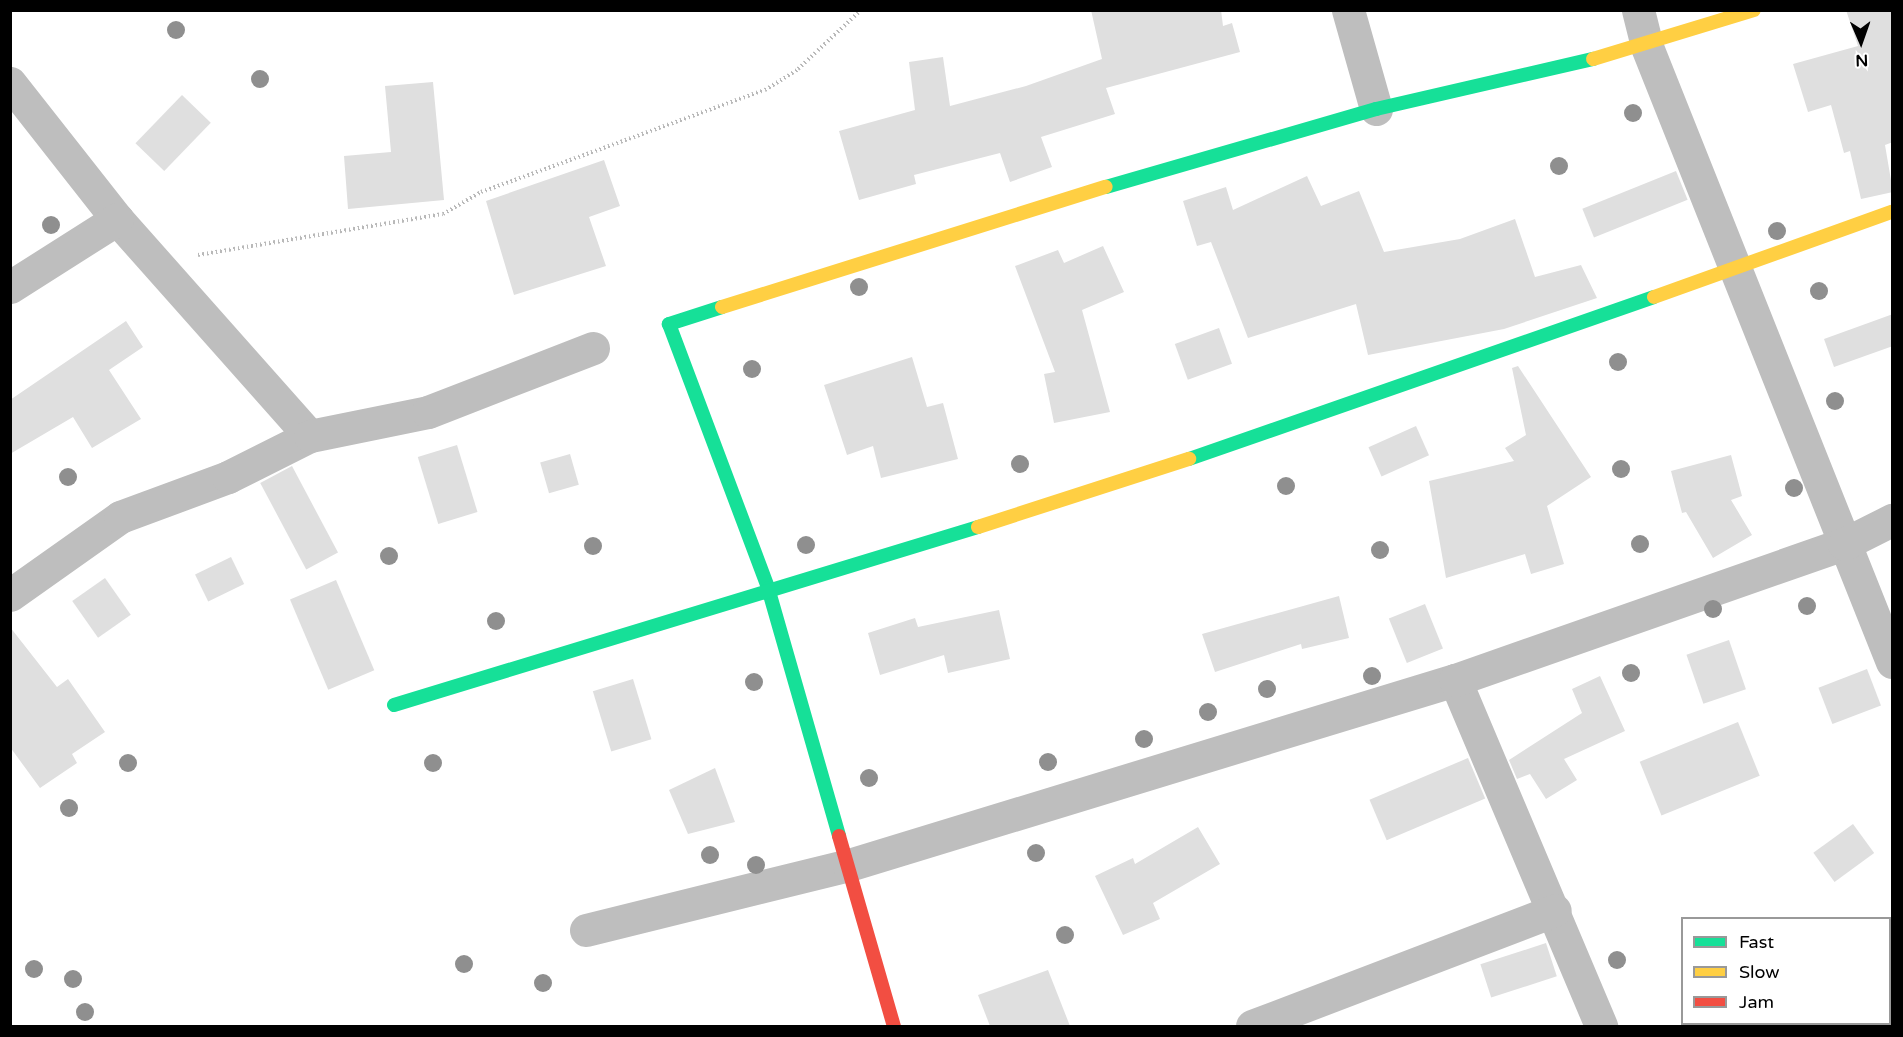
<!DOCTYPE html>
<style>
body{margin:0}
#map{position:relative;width:1903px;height:1037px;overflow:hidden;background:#fff;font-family:"Varela Round",sans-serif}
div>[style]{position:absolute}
.building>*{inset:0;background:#dfdfdf;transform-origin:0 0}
.path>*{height:4px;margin-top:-2px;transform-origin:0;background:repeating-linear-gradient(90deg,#b9b9b9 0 1.5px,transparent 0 4.5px)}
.street>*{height:33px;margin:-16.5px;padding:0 16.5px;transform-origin:16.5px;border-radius:16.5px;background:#bebebe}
.fast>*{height:14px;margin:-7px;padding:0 7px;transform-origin:7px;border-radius:7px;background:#16e098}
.slow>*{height:14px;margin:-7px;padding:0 7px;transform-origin:7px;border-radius:7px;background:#ffcf43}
.jam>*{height:14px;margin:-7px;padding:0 7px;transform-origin:7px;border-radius:7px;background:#f24e42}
.trees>*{width:18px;height:18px;margin:-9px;border-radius:50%;background:#8f8f8f}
span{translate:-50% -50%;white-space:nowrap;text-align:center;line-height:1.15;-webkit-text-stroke:5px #fff;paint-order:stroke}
.frame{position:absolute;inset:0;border:12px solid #000;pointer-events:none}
.legend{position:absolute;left:1681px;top:917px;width:210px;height:108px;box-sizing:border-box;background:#fff;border:2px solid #999;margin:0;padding:8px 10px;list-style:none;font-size:18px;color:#000}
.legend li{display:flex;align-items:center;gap:12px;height:30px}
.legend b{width:30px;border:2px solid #999}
.north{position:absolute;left:1831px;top:12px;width:60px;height:60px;-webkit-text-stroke:4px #fff;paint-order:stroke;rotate:178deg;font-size:16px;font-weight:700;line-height:24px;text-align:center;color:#000}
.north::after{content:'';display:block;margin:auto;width:21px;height:27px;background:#000;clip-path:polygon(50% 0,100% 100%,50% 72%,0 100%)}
</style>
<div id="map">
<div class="building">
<div style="clip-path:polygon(1091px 10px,1221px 10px,1223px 26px,1232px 23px,1240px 52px,1106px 88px,1115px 114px,1041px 137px,1052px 167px,1010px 182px,1000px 153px,914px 175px,916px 184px,859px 200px,839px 131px,915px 110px,909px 62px,943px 57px,950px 106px,1026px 86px,1102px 59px)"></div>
<div style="clip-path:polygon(1846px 10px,1893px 10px,1893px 142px,1885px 145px,1893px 192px,1861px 199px,1850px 151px,1844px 153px,1831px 105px,1808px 112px,1793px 64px,1858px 46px)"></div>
<div style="clip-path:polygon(433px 82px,444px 200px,348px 209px,344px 156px,391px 152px,385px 86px)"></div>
<div style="left:182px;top:95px;width:40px;height:67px;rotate:44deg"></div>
<div style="clip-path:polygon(604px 160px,620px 206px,589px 217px,606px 266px,514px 295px,486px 201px)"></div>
<div style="left:1676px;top:171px;width:31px;height:101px;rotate:68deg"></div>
<div style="clip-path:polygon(1307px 176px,1321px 206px,1359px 191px,1384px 252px,1460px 239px,1515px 219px,1535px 277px,1581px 265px,1597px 298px,1504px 329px,1368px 355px,1356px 304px,1248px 338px,1211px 242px,1197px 246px,1183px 201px,1226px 187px,1233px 210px)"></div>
<div style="clip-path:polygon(1103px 246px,1124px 292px,1082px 310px,1110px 412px,1054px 423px,1044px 374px,1055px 372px,1015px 266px,1058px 250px,1064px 263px)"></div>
<div style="clip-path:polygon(1893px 314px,1893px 346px,1834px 367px,1824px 339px)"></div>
<div style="clip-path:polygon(126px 321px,143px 347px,109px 370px,141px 419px,92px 448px,73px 417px,10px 454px,10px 400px)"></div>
<div style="left:1219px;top:328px;width:38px;height:47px;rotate:70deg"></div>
<div style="clip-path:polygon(912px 357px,927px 407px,943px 403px,958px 459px,881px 478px,873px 446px,847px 455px,824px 385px)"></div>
<div style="clip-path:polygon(1518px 366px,1591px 477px,1547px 506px,1564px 564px,1531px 574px,1525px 554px,1446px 578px,1429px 481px,1514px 461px,1505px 448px,1526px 435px,1512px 368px)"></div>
<div style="left:1416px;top:426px;width:32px;height:52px;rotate:66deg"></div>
<div style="left:457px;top:445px;width:70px;height:41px;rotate:73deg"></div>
<div style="left:570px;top:454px;width:32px;height:31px;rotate:74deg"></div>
<div style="clip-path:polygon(1731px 455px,1742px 496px,1731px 500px,1752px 535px,1713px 558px,1686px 512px,1682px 513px,1671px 471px)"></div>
<div style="left:292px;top:466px;width:98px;height:36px;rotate:62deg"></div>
<div style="left:231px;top:557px;width:30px;height:40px;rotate:64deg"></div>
<div style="left:105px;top:578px;width:45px;height:40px;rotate:55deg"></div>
<div style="left:336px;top:580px;width:98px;height:50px;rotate:67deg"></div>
<div style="clip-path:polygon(1339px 596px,1349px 638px,1302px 649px,1301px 644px,1215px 672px,1202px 634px)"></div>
<div style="left:1425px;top:604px;width:48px;height:39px;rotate:68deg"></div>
<div style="clip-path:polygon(999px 610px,1010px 659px,948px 673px,944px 655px,880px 675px,868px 633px,915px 618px,918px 627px)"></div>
<div style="clip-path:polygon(10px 627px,57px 687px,68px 679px,105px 732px,72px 754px,77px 763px,40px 788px,10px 747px)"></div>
<div style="left:1729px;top:640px;width:52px;height:45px;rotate:71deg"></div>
<div style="left:1867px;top:669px;width:39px;height:52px;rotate:69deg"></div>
<div style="clip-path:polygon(1600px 676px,1625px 731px,1564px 759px,1577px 780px,1546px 799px,1530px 774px,1517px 779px,1509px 760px,1582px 713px,1572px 689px)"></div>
<div style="left:633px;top:679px;width:63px;height:42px;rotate:73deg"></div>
<div style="left:1738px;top:722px;width:58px;height:106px;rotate:68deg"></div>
<div style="left:1468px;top:758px;width:44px;height:107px;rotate:67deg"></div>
<div style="clip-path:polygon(715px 768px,735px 822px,688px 834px,669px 790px)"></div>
<div style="left:1853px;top:824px;width:36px;height:49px;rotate:54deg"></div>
<div style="clip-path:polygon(1198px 827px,1220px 864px,1153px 903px,1160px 919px,1123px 935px,1095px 876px,1133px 858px,1135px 864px)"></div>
<div style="left:1546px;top:943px;width:35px;height:69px;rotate:72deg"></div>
<div style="clip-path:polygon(1048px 970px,1070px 1026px,990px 1026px,978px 995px)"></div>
</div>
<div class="path">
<div style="left:198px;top:255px;width:248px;rotate:-9.5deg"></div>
<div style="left:443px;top:214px;width:44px;rotate:-30.1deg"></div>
<div style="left:481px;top:192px;width:302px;rotate:-19.8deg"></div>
<div style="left:765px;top:90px;width:39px;rotate:-32deg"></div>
<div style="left:798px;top:69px;width:86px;rotate:-43.1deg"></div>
</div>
<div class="street">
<div style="left:1348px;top:10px;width:103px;rotate:74.2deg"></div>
<div style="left:1638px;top:10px;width:38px;rotate:76deg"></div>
<div style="left:1647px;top:47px;width:662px;rotate:68.28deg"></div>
<div style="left:10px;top:83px;width:173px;rotate:51.8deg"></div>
<div style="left:117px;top:219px;width:290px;rotate:48.4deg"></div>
<div style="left:10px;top:287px;width:127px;rotate:-32.4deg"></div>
<div style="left:10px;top:595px;width:135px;rotate:-35.3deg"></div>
<div style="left:120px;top:517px;width:115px;rotate:-20.3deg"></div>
<div style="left:228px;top:477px;width:92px;rotate:-26.6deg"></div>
<div style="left:310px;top:436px;width:120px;rotate:-11.5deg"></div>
<div style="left:428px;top:412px;width:177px;rotate:-21.2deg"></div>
<div style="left:1455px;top:680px;width:376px;rotate:67.1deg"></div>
<div style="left:586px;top:930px;width:271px;rotate:-13.9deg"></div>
<div style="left:849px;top:865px;width:634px;rotate:-16.98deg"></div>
<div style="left:1455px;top:680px;width:412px;rotate:-19.3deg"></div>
<div style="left:1844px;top:544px;width:54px;rotate:-26.6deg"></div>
<div style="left:1252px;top:1026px;width:324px;rotate:-20.9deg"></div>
</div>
<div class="fast">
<div style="left:1106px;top:187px;width:281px;rotate:-16.1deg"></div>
<div style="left:1376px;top:109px;width:223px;rotate:-13deg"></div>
<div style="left:722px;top:307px;width:56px;rotate:162.2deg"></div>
<div style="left:669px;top:324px;width:282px;rotate:69.4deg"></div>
<div style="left:768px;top:588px;width:258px;rotate:74deg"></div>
<div style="left:1189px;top:459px;width:492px;rotate:-19.2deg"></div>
<div style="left:394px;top:705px;width:611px;rotate:-16.95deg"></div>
</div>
<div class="slow">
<div style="left:1593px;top:59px;width:168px;rotate:-16.9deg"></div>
<div style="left:1654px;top:297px;width:253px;rotate:-19.7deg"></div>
<div style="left:722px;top:307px;width:402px;rotate:-17.4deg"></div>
<div style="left:978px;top:527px;width:222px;rotate:-17.9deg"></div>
</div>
<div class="jam">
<div style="left:839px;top:836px;width:198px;rotate:73.9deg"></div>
</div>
<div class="trees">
<div style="left:176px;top:30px"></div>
<div style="left:260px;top:79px"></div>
<div style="left:1633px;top:113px"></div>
<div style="left:1559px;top:166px"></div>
<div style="left:51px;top:225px"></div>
<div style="left:1777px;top:231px"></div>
<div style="left:859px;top:287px"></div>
<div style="left:1819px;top:291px"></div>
<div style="left:1618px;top:362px"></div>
<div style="left:752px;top:369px"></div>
<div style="left:1835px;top:401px"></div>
<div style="left:1020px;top:464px"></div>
<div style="left:1621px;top:469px"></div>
<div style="left:68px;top:477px"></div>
<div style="left:1286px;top:486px"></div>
<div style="left:1794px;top:488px"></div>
<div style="left:1640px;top:544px"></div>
<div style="left:806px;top:545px"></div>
<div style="left:593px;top:546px"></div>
<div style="left:1380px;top:550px"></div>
<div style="left:389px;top:556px"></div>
<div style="left:1807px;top:606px"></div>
<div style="left:1713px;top:609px"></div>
<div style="left:496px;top:621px"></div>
<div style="left:1631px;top:673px"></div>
<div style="left:1372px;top:676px"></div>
<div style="left:754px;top:682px"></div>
<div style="left:1267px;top:689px"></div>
<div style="left:1208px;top:712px"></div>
<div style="left:1144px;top:739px"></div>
<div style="left:1048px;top:762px"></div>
<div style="left:128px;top:763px"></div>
<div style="left:433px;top:763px"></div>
<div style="left:869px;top:778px"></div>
<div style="left:69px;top:808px"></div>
<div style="left:1036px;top:853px"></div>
<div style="left:710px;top:855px"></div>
<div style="left:756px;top:865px"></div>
<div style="left:1065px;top:935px"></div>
<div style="left:1617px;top:960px"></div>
<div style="left:464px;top:964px"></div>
<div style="left:34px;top:969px"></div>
<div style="left:73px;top:979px"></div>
<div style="left:543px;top:983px"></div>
<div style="left:85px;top:1012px"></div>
</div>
<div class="frame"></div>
<ul class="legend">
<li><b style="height:8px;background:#16e098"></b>Fast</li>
<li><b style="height:8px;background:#ffcf43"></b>Slow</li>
<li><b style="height:8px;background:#f24e42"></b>Jam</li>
</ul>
<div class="north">N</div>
</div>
